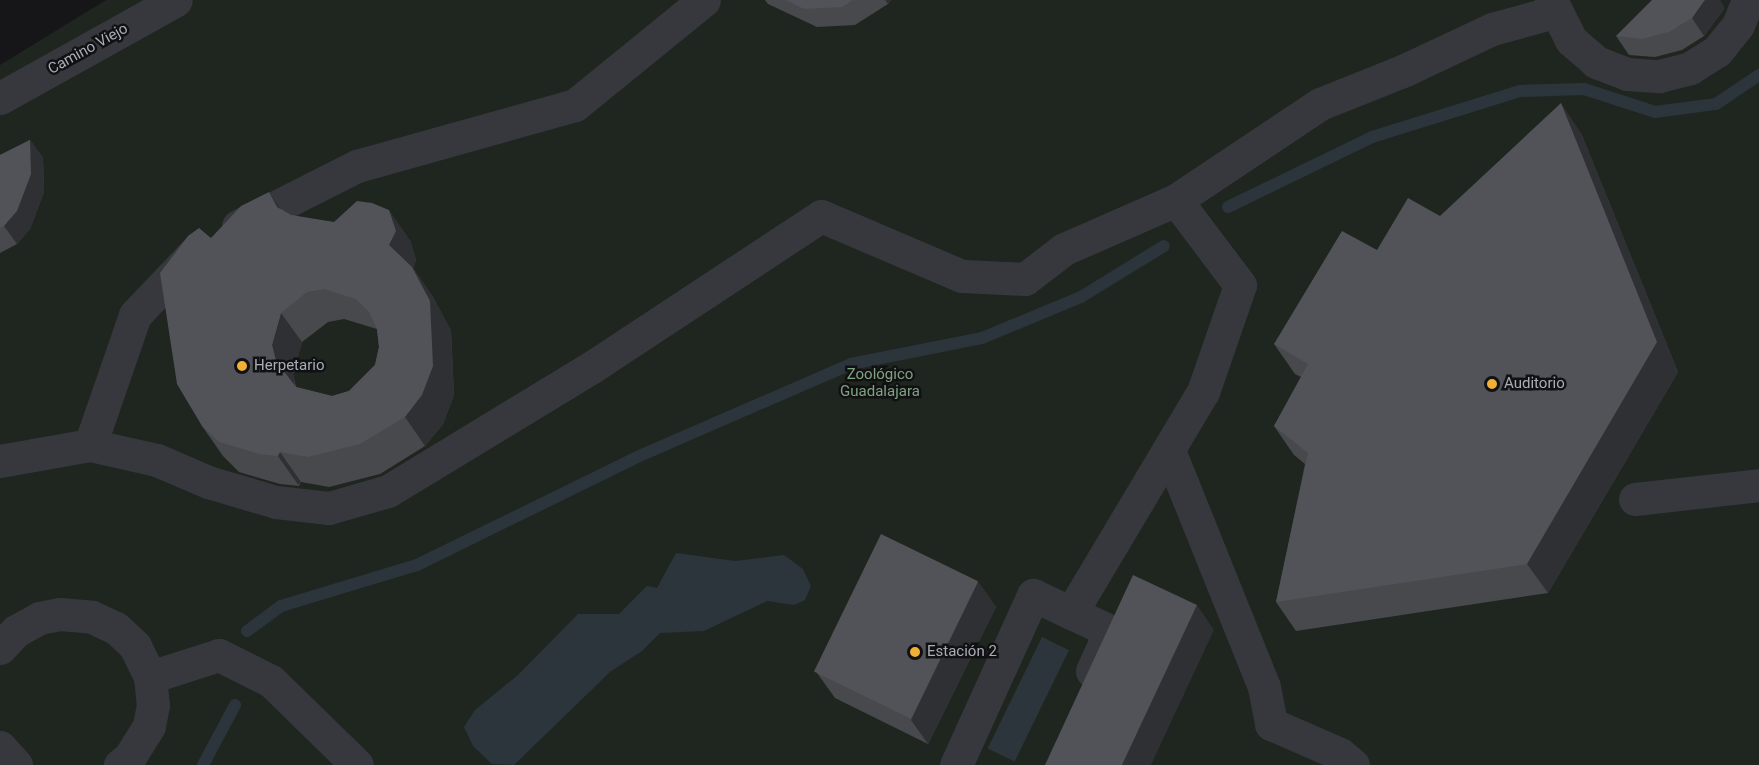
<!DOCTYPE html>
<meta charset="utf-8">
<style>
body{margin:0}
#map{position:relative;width:1759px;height:765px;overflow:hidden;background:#161618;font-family:Roboto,sans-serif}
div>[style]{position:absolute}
.green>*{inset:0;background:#1e261f}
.water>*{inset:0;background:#2c353c;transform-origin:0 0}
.stream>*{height:12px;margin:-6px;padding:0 6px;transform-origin:6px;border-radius:6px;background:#2c353c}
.minor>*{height:33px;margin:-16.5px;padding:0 16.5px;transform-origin:16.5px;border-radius:16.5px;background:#37383d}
.wall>*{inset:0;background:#47494d}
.shaded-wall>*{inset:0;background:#2f3033;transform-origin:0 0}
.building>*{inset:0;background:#525359;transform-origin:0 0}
.dots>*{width:16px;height:16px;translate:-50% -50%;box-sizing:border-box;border:3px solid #111113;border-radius:50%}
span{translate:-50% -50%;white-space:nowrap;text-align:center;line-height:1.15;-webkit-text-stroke:5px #111113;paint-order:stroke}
.street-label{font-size:15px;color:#a8adb8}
.poi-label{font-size:15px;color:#a8adb8}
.left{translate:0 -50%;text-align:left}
.park-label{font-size:15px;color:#7fa381}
</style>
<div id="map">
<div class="green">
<div style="clip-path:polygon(106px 0,1759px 0,1759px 765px,0 765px,0 65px)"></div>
</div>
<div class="water">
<div style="clip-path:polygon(676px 553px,735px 561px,784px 555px,803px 569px,811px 586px,805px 600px,794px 605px,767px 601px,704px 631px,660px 633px,642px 651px,610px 672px,514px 765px,492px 764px,473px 746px,464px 727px,475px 710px,518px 675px,578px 614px,619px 614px,647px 586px,657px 588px)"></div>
<div style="left:1042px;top:637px;width:30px;height:124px;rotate:26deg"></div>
</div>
<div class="stream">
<div style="left:1228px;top:207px;width:160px;rotate:-25.9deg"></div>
<div style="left:1372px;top:137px;width:155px;rotate:-17.3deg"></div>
<div style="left:1520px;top:91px;width:64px;rotate:-1.8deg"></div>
<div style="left:1584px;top:89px;width:75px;rotate:17.9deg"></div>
<div style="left:1655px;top:112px;width:62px;rotate:-7.5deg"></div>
<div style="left:1716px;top:104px;width:52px;rotate:-34deg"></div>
<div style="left:247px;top:631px;width:42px;rotate:-36.3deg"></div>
<div style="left:281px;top:606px;width:142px;rotate:-16.8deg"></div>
<div style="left:417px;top:565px;width:253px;rotate:-26.1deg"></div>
<div style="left:644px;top:454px;width:226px;rotate:-23.5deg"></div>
<div style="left:851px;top:364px;width:134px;rotate:-11.2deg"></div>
<div style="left:982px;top:338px;width:107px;rotate:-22.5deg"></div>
<div style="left:1081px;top:297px;width:97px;rotate:-31.6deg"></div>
<div style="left:203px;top:765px;width:68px;rotate:-61.9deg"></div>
</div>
<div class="minor">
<div style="left:1551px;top:0;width:45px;rotate:63.4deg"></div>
<div style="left:1571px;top:40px;width:33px;rotate:41deg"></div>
<div style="left:1596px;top:62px;width:33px;rotate:21deg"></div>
<div style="left:1627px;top:74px;width:32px;rotate:4deg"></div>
<div style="left:1659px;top:76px;width:32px;rotate:-14deg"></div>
<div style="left:1690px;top:68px;width:32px;rotate:-32deg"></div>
<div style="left:1717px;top:51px;width:33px;rotate:-51deg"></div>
<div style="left:1738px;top:25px;width:27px;rotate:-68deg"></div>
<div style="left:0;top:98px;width:201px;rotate:-29.1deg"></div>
<div style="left:238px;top:226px;width:133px;rotate:-26.8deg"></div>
<div style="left:357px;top:166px;width:226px;rotate:-15.6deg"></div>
<div style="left:575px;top:105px;width:166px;rotate:-39.1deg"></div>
<div style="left:90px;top:445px;width:138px;rotate:-70.9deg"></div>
<div style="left:135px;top:315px;width:86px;rotate:-46.4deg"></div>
<div style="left:1170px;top:453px;width:252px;rotate:68.1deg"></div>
<div style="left:1264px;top:687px;width:38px;rotate:79deg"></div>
<div style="left:1271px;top:724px;width:75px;rotate:23.5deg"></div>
<div style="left:1340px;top:754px;width:17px;rotate:40deg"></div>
<div style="left:0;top:461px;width:91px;rotate:-10.1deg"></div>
<div style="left:90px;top:445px;width:69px;rotate:12.6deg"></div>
<div style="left:157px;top:460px;width:56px;rotate:23.3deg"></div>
<div style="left:208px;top:482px;width:71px;rotate:16.4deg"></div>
<div style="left:276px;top:502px;width:53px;rotate:6.5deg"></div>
<div style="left:329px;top:508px;width:61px;rotate:-16.1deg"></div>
<div style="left:388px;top:491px;width:239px;rotate:-31.3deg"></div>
<div style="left:592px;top:367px;width:274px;rotate:-33.4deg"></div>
<div style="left:821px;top:216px;width:153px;rotate:23.1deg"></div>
<div style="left:962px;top:276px;width:63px;rotate:2.7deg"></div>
<div style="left:1025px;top:279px;width:49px;rotate:-37.6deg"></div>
<div style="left:1064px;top:249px;width:122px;rotate:-23.6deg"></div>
<div style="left:1176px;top:200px;width:173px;rotate:-33.7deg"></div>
<div style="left:1320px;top:104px;width:92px;rotate:-21.8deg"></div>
<div style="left:1405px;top:70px;width:96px;rotate:-25.2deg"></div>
<div style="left:1492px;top:29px;width:64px;rotate:-15.3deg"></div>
<div style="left:1635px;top:499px;width:125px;rotate:-6.4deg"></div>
<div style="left:1071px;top:613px;width:257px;rotate:-59.2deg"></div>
<div style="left:1203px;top:392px;width:113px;rotate:-70.9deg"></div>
<div style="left:1240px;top:285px;width:106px;rotate:-127deg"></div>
<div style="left:0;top:648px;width:23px;rotate:-47deg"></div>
<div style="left:16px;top:631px;width:26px;rotate:-29deg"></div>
<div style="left:39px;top:618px;width:21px;rotate:-11deg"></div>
<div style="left:60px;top:614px;width:32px;rotate:5deg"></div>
<div style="left:92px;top:617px;width:26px;rotate:25deg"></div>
<div style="left:116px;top:628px;width:26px;rotate:43deg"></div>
<div style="left:135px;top:646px;width:34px;rotate:64deg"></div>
<div style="left:150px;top:677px;width:28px;rotate:84deg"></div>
<div style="left:153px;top:705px;width:21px;rotate:101deg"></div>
<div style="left:149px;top:726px;width:36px;rotate:122deg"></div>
<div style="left:130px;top:757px;width:13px;rotate:141deg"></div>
<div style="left:150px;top:677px;width:72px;rotate:-17.7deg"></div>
<div style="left:219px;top:655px;width:58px;rotate:26.6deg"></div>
<div style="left:271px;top:681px;width:120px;rotate:44.3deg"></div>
<div style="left:0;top:747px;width:24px;rotate:48deg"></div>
<div style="left:956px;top:765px;width:187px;rotate:-65.6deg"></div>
<div style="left:1033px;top:595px;width:85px;rotate:25.1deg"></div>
<div style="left:1110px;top:631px;width:44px;rotate:114.2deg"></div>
</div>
<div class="wall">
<div style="clip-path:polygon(765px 0,891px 0,888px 4px,855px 25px,817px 27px,768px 4px)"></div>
<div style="clip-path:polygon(1724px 6px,1724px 9px,1704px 36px,1682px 50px,1655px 57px,1629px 55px,1616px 36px)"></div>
<div style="clip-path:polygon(1581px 133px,1678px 372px,1548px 593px,1296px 631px,1276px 602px,1305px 464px,1294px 455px,1274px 426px,1301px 377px,1295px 374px,1274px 344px,1377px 250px,1440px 216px)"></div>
<div style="clip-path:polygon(30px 140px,43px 158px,44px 192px,30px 229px,17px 244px,0 253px,0 155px)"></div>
<div style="clip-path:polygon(evenodd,281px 209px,291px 215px,410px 240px,416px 260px,413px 268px,433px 297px,451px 331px,454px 395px,443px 424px,425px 446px,380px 474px,329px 487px,301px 482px,299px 486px,280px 484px,239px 472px,223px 456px,202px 426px,281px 209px,344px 319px,377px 329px,379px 347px,375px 365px,349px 391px,332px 396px,296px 387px,293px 374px,302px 342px,328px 322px,344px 319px)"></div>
<div style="clip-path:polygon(978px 582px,996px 607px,928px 744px,835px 698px,817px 673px)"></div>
</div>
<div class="shaded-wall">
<div style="clip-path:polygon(885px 0,891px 0,888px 4px)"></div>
<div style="clip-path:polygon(1705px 0,1720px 0,1724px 6px,1724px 9px,1704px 36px,1692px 18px)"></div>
<div style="clip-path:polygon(1561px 103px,1581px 133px,1678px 372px,1548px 593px,1527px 564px)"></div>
<div style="clip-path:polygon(30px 140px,43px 158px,44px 192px,30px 229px,17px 244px,4px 226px)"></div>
<div style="clip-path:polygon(269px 192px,289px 221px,277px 207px)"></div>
<div style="clip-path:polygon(389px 210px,410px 240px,416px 260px,413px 268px,433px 297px,451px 331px,454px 395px,443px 424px,425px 446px,405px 417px,389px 245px)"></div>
<div style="clip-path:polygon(281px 313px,302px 342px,293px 374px,296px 391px,276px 361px,272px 345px)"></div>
<div style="left:280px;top:452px;width:37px;height:4px;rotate:55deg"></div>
<div style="clip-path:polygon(978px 582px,996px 607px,928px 744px,911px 720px)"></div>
<div style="clip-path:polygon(1197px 605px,1214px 630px,1151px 765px,1122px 765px)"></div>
</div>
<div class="building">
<div style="clip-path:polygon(786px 0,853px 0,842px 7px,804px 9px)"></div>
<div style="clip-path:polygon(1652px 0,1705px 0,1692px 18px,1669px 32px,1642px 39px,1616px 36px)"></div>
<div style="clip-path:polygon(1561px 103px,1657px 342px,1527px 564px,1276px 602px,1308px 453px,1274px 426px,1308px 364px,1274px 344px,1342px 231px,1377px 250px,1408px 198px,1440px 216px)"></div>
<div style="clip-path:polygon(30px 140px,31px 174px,17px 211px,4px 226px,0 228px,0 155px)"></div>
<div style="clip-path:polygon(evenodd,269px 192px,277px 207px,291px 215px,334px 222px,357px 201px,372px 203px,389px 210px,396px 231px,389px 245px,412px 267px,430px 301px,433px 366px,422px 395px,405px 417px,360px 444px,308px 457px,280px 452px,278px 456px,259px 454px,219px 442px,202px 426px,177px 384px,160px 273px,188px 236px,199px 228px,211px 238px,241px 206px,269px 192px,324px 289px,356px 299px,369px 312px,377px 329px,379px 347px,375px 365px,349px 391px,332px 396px,296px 387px,276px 361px,272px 345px,281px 313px,307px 292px,324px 289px)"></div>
<div style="left:881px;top:534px;width:108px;height:153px;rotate:26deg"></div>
<div style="clip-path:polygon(1133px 575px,1197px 605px,1122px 765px,1045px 765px)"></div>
</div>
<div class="dots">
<div style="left:242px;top:366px;background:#f2b134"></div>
<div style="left:1492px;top:384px;background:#f2b134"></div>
<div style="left:915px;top:652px;background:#f2b134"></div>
</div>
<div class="street-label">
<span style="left:88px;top:49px;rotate:-29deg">Camino Viejo</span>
</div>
<div class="poi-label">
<span class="left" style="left:254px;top:366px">Herpetario</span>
<span class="left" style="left:1504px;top:384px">Auditorio</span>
<span class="left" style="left:927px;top:652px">Estación 2</span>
</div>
<div class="park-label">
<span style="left:880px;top:383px">Zoológico<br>Guadalajara</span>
</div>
</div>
